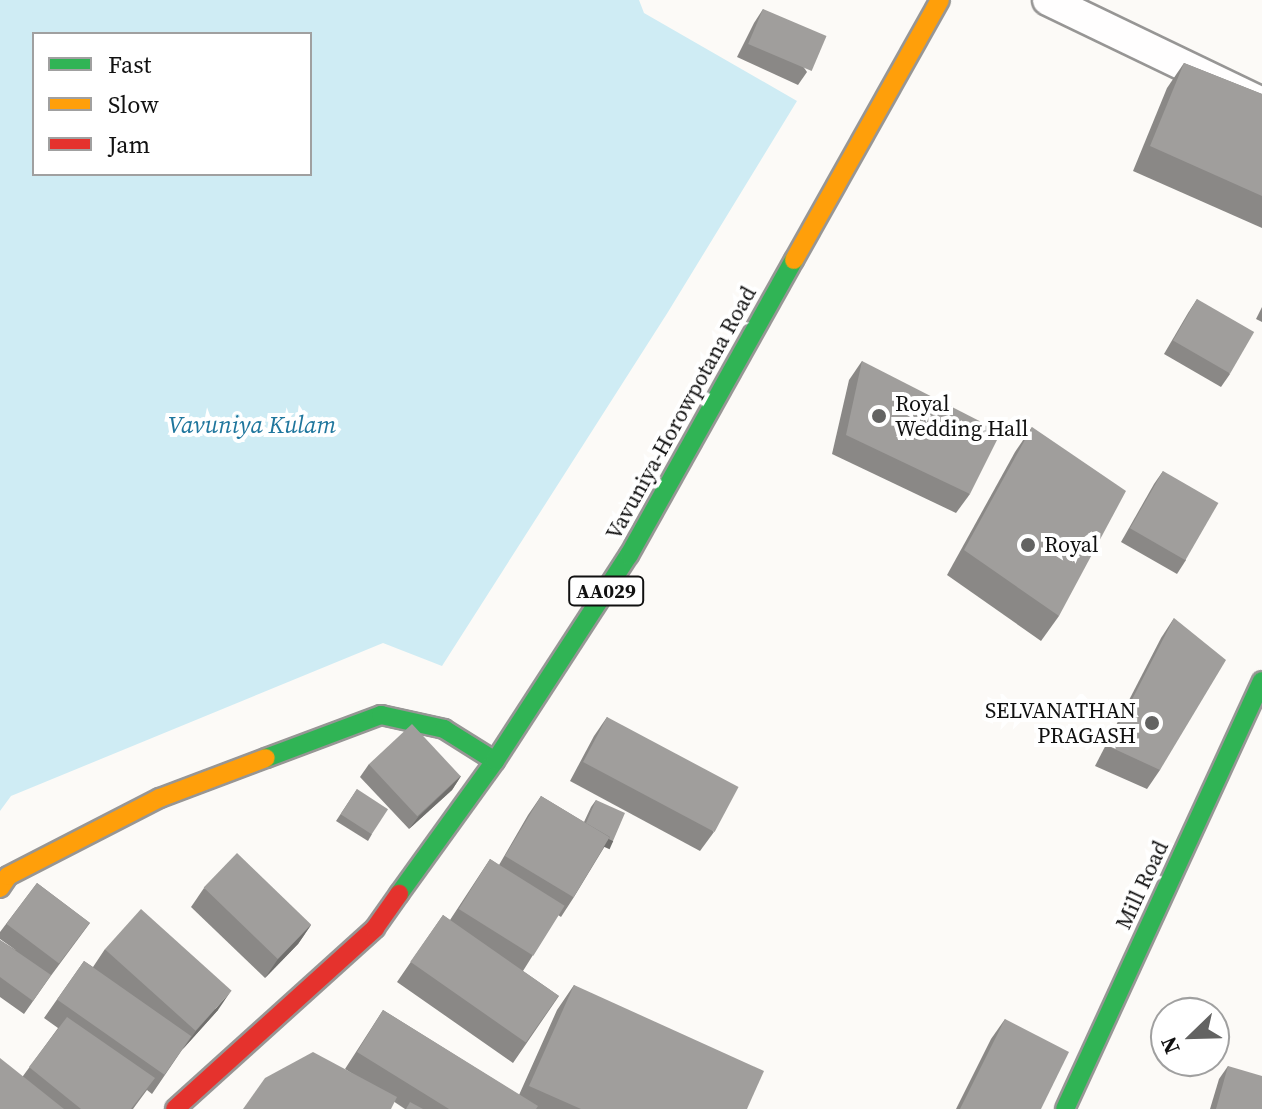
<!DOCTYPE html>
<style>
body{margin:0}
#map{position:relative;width:1262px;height:1109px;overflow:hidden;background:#fcfaf7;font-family:"Source Serif 4",serif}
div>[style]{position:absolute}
.water>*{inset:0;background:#cfecf4}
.roads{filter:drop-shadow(2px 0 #979695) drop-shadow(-2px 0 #979695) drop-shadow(0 2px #979695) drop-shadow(0 -2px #979695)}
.street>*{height:30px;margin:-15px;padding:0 15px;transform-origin:15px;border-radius:15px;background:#fffefe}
.fast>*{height:18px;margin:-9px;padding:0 9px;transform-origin:9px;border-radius:9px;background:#30b455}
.slow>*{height:18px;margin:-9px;padding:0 9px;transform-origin:9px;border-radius:9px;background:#ff9f0a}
.jam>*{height:18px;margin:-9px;padding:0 9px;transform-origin:9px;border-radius:9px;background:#e5322d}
.wall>*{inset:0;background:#8a8886}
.shaded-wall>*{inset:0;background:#706f6d;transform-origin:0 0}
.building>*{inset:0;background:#a09e9c;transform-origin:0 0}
.dots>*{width:22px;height:22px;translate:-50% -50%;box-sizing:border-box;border:4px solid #fff;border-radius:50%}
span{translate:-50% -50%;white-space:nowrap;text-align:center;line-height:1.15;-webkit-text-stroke:8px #fff;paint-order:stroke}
.shield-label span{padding:2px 6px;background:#fff;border:2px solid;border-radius:6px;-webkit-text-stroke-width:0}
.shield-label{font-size:20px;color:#111;font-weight:700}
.poi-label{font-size:22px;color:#111}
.left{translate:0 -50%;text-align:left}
.right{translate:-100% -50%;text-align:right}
.street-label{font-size:22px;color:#111}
.water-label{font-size:24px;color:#1f769d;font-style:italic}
.legend{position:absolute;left:32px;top:32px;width:280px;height:144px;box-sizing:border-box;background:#fff;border:2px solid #a0a0a0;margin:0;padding:10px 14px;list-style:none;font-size:24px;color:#111}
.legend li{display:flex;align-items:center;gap:16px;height:40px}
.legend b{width:40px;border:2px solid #a0a0a0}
.north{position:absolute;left:1150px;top:997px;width:80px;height:80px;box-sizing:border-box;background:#fff;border:2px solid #a0a0a0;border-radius:50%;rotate:247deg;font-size:22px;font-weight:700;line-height:32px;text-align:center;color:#111}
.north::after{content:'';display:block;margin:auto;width:28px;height:36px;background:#636362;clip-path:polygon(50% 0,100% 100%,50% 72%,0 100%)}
</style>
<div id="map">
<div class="water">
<div style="clip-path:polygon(evenodd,0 0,639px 0,644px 13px,797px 101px,668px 312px,442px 666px,383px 643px,11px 796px,0 811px,0 0,310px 34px,310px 174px,34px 174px,34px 34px,310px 34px)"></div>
</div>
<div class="roads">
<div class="street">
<div style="left:1048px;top:0;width:237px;rotate:25.7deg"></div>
</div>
<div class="fast">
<div style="left:266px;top:758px;width:123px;rotate:-20.5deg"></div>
<div style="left:381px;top:715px;width:65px;rotate:12.5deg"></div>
<div style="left:444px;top:729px;width:60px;rotate:32.1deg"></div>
<div style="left:399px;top:894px;width:164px;rotate:-54.2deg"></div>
<div style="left:495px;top:761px;width:246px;rotate:-57deg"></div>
<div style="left:629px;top:555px;width:338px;rotate:-60.8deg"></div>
<div style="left:1065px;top:1109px;width:471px;rotate:-65.3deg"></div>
</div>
<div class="slow">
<div style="left:794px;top:260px;width:298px;rotate:-60.7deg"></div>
<div style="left:0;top:888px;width:14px;rotate:-56deg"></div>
<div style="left:8px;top:876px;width:171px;rotate:-27.2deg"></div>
<div style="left:160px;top:798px;width:113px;rotate:-20.7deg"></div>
</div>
<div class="jam">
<div style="left:175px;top:1109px;width:270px;rotate:-42.1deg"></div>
<div style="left:375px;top:928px;width:42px;rotate:-54.8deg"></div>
</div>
</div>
<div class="wall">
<div style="clip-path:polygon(763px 9px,807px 72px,798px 85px,737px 57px,754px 23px)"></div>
<div style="clip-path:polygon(1184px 63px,1262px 94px,1262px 228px,1133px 171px,1167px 88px)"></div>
<div style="clip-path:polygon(1197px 299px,1230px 374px,1221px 387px,1164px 354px,1188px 313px)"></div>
<div style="clip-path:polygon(1262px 307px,1262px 322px,1256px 319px)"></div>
<div style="clip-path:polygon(862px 361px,970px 494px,956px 513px,832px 454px,849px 380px)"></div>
<div style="clip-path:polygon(1032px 427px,1059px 616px,1041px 641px,947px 575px,1015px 452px)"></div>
<div style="clip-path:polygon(1163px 471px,1186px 560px,1177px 574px,1121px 542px,1154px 484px)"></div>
<div style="clip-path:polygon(1174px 618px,1160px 770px,1147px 789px,1095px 766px,1161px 638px)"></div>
<div style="clip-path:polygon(607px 717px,714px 832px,700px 851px,570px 781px,594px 736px)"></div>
<div style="clip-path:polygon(369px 764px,461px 776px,452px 790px,409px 829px,360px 777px)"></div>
<div style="clip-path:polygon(357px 789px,372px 834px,368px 841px,336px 821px)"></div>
<div style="clip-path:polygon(541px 796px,584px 822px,591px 807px,596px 800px,613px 841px,609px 848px,605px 846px,574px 897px,561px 917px,558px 915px,523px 971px,559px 996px,513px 1063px,397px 982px,443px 915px,450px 920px,490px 859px,499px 865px,528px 815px)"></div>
<div style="clip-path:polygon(37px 883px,90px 923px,50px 977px,24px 1014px,0 997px,0 940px,17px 951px,0 939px,0 932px)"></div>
<div style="clip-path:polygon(204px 888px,311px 925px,298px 944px,265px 978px,191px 907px)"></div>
<div style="clip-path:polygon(105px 949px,218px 1010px,182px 1050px,152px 1094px,147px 1090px,133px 1109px,0 1109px,23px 1076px,58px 1028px,44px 1018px,84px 961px,93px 967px)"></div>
<div style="clip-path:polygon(574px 985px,747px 1109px,405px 1109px,345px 1069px,383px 1010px,519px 1095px,557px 1010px)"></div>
<div style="clip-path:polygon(1005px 1019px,1041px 1109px,956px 1109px,991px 1039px)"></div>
<div style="clip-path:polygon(1228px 1066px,1262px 1109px,1210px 1109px,1219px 1079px)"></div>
</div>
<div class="shaded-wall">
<div style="clip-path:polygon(461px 776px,452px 790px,409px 829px,419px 816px)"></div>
<div style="left:584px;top:828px;width:32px;height:9px;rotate:24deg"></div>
<div style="clip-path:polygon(311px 925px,298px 944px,265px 978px,278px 959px)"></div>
<div style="clip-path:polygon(231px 991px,218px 1010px,182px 1050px,196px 1031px)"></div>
</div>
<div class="building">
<div style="left:763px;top:9px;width:69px;height:38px;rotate:23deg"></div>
<div style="clip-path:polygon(1184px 63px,1262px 94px,1262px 196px,1150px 146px)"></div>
<div style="left:1197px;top:299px;width:66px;height:48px;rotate:30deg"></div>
<div style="clip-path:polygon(862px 361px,1001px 432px,970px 494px,846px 435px)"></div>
<div style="clip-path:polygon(1032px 427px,1126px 491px,1059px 616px,964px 550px)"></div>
<div style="left:1163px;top:471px;width:64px;height:66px;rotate:30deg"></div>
<div style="clip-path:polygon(1174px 618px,1226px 660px,1160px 770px,1108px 746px)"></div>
<div style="left:607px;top:717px;width:149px;height:51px;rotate:28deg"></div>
<div style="left:412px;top:724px;width:71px;height:59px;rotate:47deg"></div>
<div style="left:357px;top:789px;width:37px;height:30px;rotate:33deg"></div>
<div style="left:541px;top:796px;width:80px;height:70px;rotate:31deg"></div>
<div style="clip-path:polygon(596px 800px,625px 813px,613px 841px,609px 839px,610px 837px,586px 823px)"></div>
<div style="left:237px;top:853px;width:103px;height:48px;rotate:44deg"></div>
<div style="left:490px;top:859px;width:88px;height:59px;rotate:32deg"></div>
<div style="left:37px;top:883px;width:66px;height:51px;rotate:37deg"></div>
<div style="left:141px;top:909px;width:122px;height:54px;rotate:42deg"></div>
<div style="left:443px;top:915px;width:141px;height:57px;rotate:35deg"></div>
<div style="clip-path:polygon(0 940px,51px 975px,33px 1001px,0 977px)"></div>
<div style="left:84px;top:961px;width:131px;height:47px;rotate:35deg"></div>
<div style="clip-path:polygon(574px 985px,764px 1071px,747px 1109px,581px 1109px,529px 1086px)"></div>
<div style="clip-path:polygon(383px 1010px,538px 1106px,536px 1109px,449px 1109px,357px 1052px)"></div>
<div style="clip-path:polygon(67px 1017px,155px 1078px,131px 1109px,81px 1109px,29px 1067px)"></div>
<div style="clip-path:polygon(1005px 1019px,1069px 1052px,1041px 1109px,960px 1109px)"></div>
<div style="clip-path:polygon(313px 1052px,397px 1097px,391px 1109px,243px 1109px,265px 1078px)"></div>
<div style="clip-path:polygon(0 1058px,64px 1109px,0 1109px)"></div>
<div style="clip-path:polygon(1228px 1066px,1262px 1076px,1262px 1109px,1216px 1109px)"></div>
<div style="clip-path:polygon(410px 1102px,423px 1109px,406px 1109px)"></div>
</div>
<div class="dots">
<div style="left:879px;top:416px;background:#636362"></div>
<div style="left:1028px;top:545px;background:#636362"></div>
<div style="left:1152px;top:723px;background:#636362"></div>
</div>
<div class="shield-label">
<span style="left:606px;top:591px">AA029</span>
</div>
<div class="poi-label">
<span class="left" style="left:895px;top:416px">Royal<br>Wedding Hall</span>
<span class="left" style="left:1044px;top:545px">Royal</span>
<span class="right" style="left:1136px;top:723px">SELVANATHAN<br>PRAGASH</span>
</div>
<div class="street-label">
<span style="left:681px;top:413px;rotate:-61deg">Vavuniya-Horowpotana Road</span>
<span style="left:1142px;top:885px;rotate:-65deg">Mill Road</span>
</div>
<div class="water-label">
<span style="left:252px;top:425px">Vavuniya Kulam</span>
</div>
<ul class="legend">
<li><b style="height:10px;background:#30b455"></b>Fast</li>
<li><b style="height:10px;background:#ff9f0a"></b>Slow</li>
<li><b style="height:10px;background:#e5322d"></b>Jam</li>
</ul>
<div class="north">N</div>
</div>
